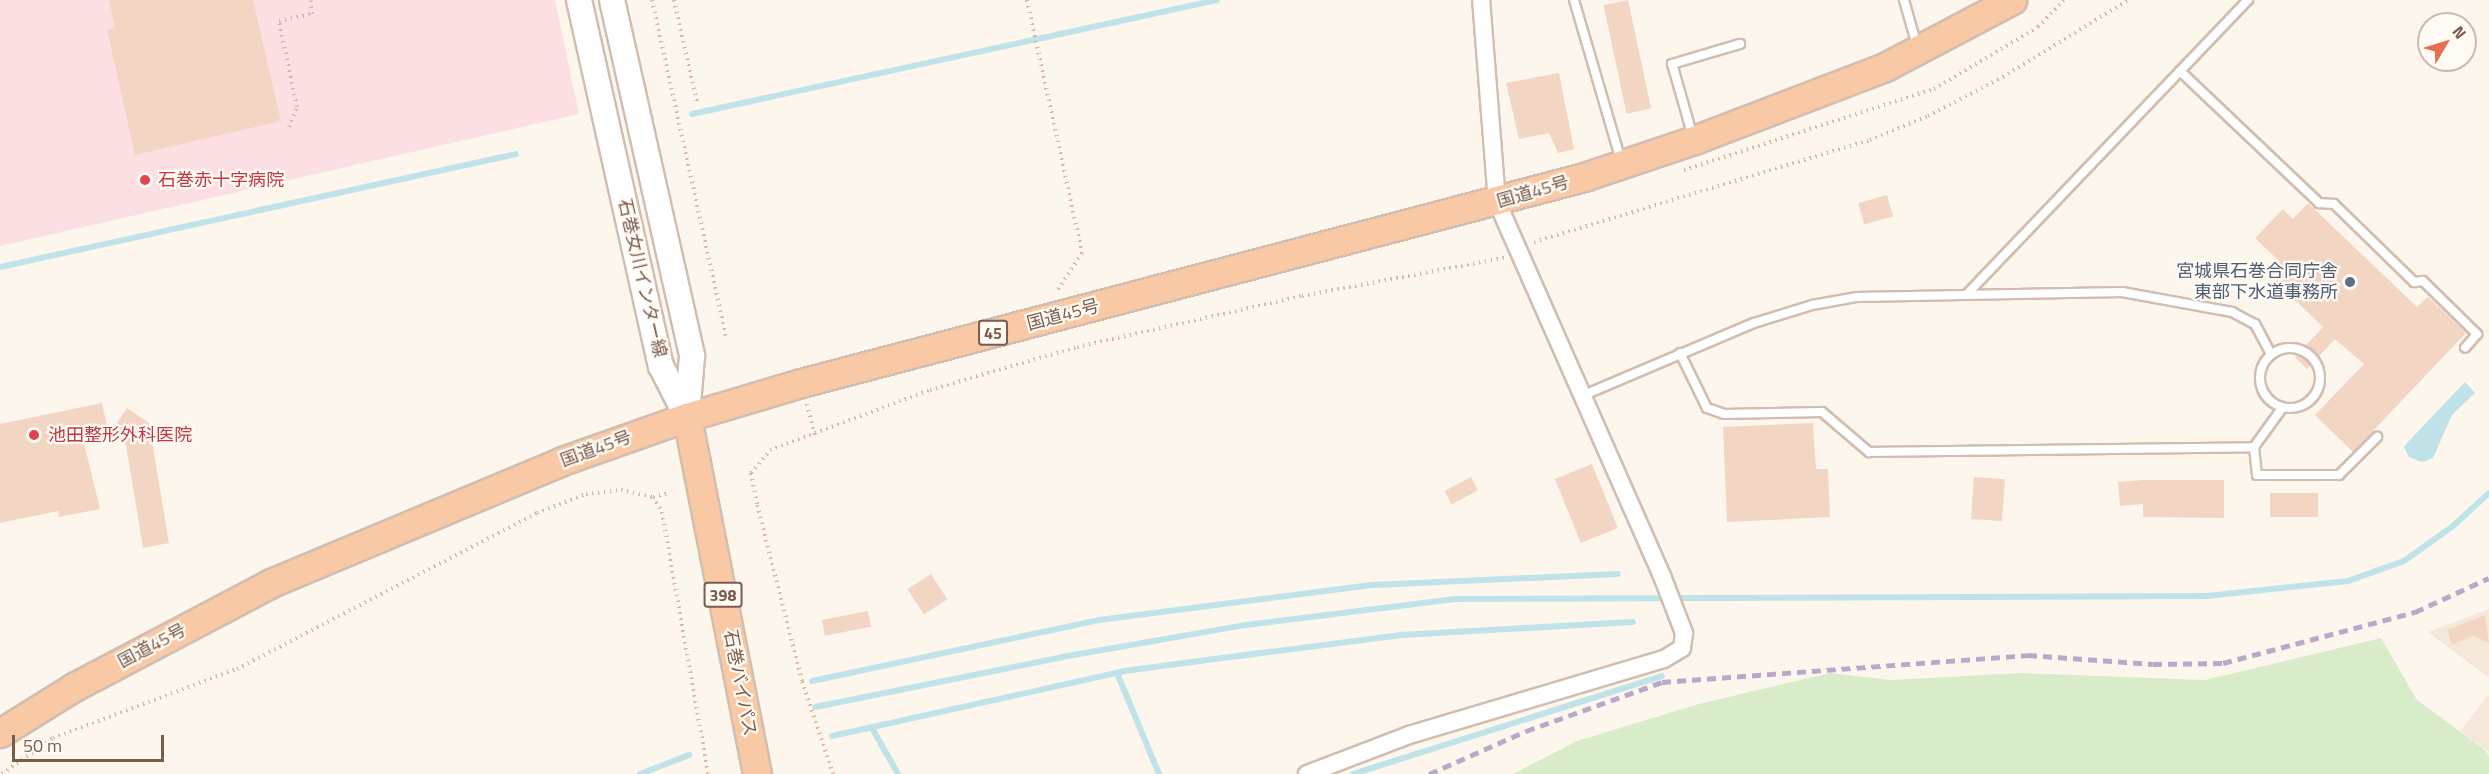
<!DOCTYPE html>
<meta charset="utf-8">
<style>
body{margin:0}
#map{position:relative;width:2489px;height:774px;overflow:hidden;background:#fdf6ec;font-family:"Titillium Web","Noto Sans JP",sans-serif}
div>[style]{position:absolute}
.residential>*{inset:0;background:#f5e8da}
.medical>*{inset:0;background:#fbdfe3}
.green>*{inset:0;background:#d8ecc9}
.water>*{inset:0;background:#bfe3e8}
.stream>*{height:6px;margin:-3px;padding:0 3px;transform-origin:3px;border-radius:3px;background:#bfe3e8}
.building>*{inset:0;background:#f3d5c3;transform-origin:0 0}
.path>*{height:4px;margin-top:-2px;transform-origin:0;background:repeating-linear-gradient(90deg,#d9b8a5 0 1.5px,transparent 0 6px)}
.roads{filter:drop-shadow(2px 0 #d1beb0) drop-shadow(-2px 0 #d1beb0) drop-shadow(0 2px #d1beb0) drop-shadow(0 -2px #d1beb0)}
.service>*{height:8px;margin:-4px;padding:0 4px;transform-origin:4px;border-radius:4px;background:#fff}
.service>.ring{margin:-4px;padding:0;box-sizing:content-box;background:none;border:8px solid #fff;border-radius:50%}
.minor>*{height:16px;margin:-8px;padding:0 8px;transform-origin:8px;border-radius:8px;background:#fff}
.secondary>*{height:24px;margin:-12px;padding:0 12px;transform-origin:12px;border-radius:12px;background:#fff}
.trunk>*{height:27px;margin:-13.5px;padding:0 13.5px;transform-origin:13.5px;border-radius:13.5px;background:#f9c8a4}
.rail>*{height:4.5px;margin-top:-2.25px;transform-origin:0;background:repeating-linear-gradient(90deg,#b9a8c9 0 9px,transparent 0 15px)}
.dots>*{width:16px;height:16px;translate:-50% -50%;box-sizing:border-box;border:3px solid #fffaf3;border-radius:50%}
span{translate:-50% -50%;white-space:nowrap;text-align:center;line-height:1.15;-webkit-text-stroke:4.5px #fffaf3;paint-order:stroke}
.shield-label span{padding:2px 4px;background:#fffaf3;border:2px solid;border-radius:4px;-webkit-text-stroke-width:0}
.shield-label{font-size:16px;color:#7a5c4d;font-weight:700}
.health-label{font-size:18px;color:#be3a42}
.left{translate:0 -50%;text-align:left}
.street-label{font-size:18px;color:#7a5c4d}
.service-label{font-size:18px;color:#4e5e75}
.right{translate:-100% -50%;text-align:right}
.north{position:absolute;left:2417px;top:12px;width:60px;height:60px;box-sizing:border-box;background:#fffaf3;border:2px solid #cabbb1;border-radius:50%;rotate:52deg;font-size:16px;font-weight:700;line-height:24px;text-align:center;color:#7a5c4d}
.north::after{content:'';display:block;margin:auto;width:21px;height:27px;background:#e76f51;clip-path:polygon(50% 0,100% 100%,50% 72%,0 100%)}
.scale{position:absolute;left:12px;top:735px;width:152px;height:27px;box-sizing:border-box;border:3px solid #7a5c4d;border-top:0;padding-left:8px;font-size:18px;line-height:21px;white-space:nowrap;color:#7a5c4d;-webkit-text-stroke:4px #fffaf3;paint-order:stroke}
</style>
<div id="map">
<div class="residential">
<div style="clip-path:polygon(2489px 609px,2489px 678px,2428px 632px)"></div>
<div style="clip-path:polygon(2489px 694px,2489px 752px,2460px 731px)"></div>
</div>
<div class="medical">
<div style="clip-path:polygon(0 0,555px 0,579px 114px,0 246px)"></div>
</div>
<div class="green">
<div style="clip-path:polygon(2381px 638px,2417px 700px,2485px 750px,2489px 756px,2489px 774px,1513px 774px,1577px 741px,1699px 704px,1830px 673px,1890px 680px,2022px 673px,2205px 680px)"></div>
</div>
<div class="water">
<div style="clip-path:polygon(2465px 382px,2475px 393px,2452px 415px,2433px 458px,2422px 462px,2409px 457px,2404px 447px,2407px 443px)"></div>
</div>
<div class="stream">
<div style="left:692px;top:114px;width:537px;rotate:-12.25deg"></div>
<div style="left:0;top:267px;width:528px;rotate:-12.35deg"></div>
<div style="left:1117px;top:673px;width:109px;rotate:67.4deg"></div>
<div style="left:812px;top:681px;width:293px;rotate:-12deg"></div>
<div style="left:1099px;top:620px;width:277px;rotate:-7.3deg"></div>
<div style="left:1374px;top:585px;width:244px;rotate:-2.6deg"></div>
<div style="left:815px;top:707px;width:252px;rotate:-11.4deg"></div>
<div style="left:1062px;top:657px;width:187px;rotate:-9.9deg"></div>
<div style="left:1246px;top:625px;width:211px;rotate:-7.1deg"></div>
<div style="left:1455px;top:599px;width:752px;rotate:-0.23deg"></div>
<div style="left:2207px;top:596px;width:142px;rotate:-6.1deg"></div>
<div style="left:2348px;top:581px;width:59px;rotate:-19.7deg"></div>
<div style="left:2404px;top:561px;width:60px;rotate:-35.5deg"></div>
<div style="left:2453px;top:526px;width:49px;rotate:-42.5deg"></div>
<div style="left:872px;top:728px;width:53px;rotate:60.5deg"></div>
<div style="left:832px;top:736px;width:299px;rotate:-12.5deg"></div>
<div style="left:1124px;top:671px;width:76px;rotate:-7.6deg"></div>
<div style="left:1199px;top:661px;width:204px;rotate:-7.3deg"></div>
<div style="left:1401px;top:635px;width:232px;rotate:-3.2deg"></div>
<div style="left:640px;top:774px;width:53px;rotate:-21.2deg"></div>
<div style="left:1353px;top:774px;width:324px;rotate:-17.6deg"></div>
</div>
<div class="building">
<div style="clip-path:polygon(109px 0,253px 0,281px 121px,135px 155px,107px 30px,115px 28px)"></div>
<div style="left:1628px;top:0;width:111px;height:25px;rotate:78deg"></div>
<div style="clip-path:polygon(1559px 73px,1574px 149px,1558px 153px,1549px 133px,1519px 139px,1506px 83px)"></div>
<div style="left:1887px;top:195px;width:22px;height:30px;rotate:74deg"></div>
<div style="clip-path:polygon(2308px 203px,2417px 307px,2428px 297px,2466px 333px,2353px 452px,2315px 415px,2364px 364px,2335px 339px,2307px 369px,2295px 357px,2323px 327px,2269px 275px,2280px 262px,2255px 238px,2283px 209px,2293px 219px)"></div>
<div style="clip-path:polygon(102px 403px,107px 426px,81px 431px,100px 509px,59px 517px,58px 511px,0 523px,0 424px)"></div>
<div style="clip-path:polygon(127px 408px,149px 423px,169px 543px,143px 548px,125px 439px,112px 431px)"></div>
<div style="clip-path:polygon(1813px 423px,1816px 469px,1828px 469px,1830px 517px,1727px 522px,1723px 427px)"></div>
<div style="left:1592px;top:464px;width:69px;height:40px;rotate:68deg"></div>
<div style="left:1471px;top:477px;width:15px;height:30px;rotate:62deg"></div>
<div style="left:1974px;top:477px;width:31px;height:42px;rotate:4deg"></div>
<div style="clip-path:polygon(2143px 480px,2224px 480px,2224px 518px,2143px 517px,2143px 504px,2120px 506px,2118px 482px)"></div>
<div style="left:2270px;top:493px;width:48px;height:24px"></div>
<div style="left:931px;top:574px;width:30px;height:28px;rotate:57deg"></div>
<div style="left:868px;top:611px;width:16px;height:47px;rotate:79deg"></div>
<div style="clip-path:polygon(2485px 615px,2489px 643px,2473px 636px,2452px 645px,2447px 630px)"></div>
</div>
<div class="path">
<div style="left:652px;top:0;width:345px;rotate:77.6deg"></div>
<div style="left:674px;top:0;width:105px;rotate:77.3deg"></div>
<div style="left:1027px;top:0;width:259px;rotate:77.7deg"></div>
<div style="left:1082px;top:253px;width:45px;rotate:123.3deg"></div>
<div style="left:289px;top:127px;width:22px;rotate:-68deg"></div>
<div style="left:297px;top:107px;width:88px;rotate:-101.8deg"></div>
<div style="left:279px;top:21px;width:34px;rotate:-12deg"></div>
<div style="left:312px;top:14px;width:14px;rotate:-98deg"></div>
<div style="left:1684px;top:170px;width:263px;rotate:-18deg"></div>
<div style="left:1934px;top:89px;width:121px;rotate:-30.8deg"></div>
<div style="left:2038px;top:27px;width:37px;rotate:-46deg"></div>
<div style="left:1534px;top:242px;width:351px;rotate:-16.9deg"></div>
<div style="left:1870px;top:140px;width:63px;rotate:-22.5deg"></div>
<div style="left:1928px;top:116px;width:85px;rotate:-27.5deg"></div>
<div style="left:2003px;top:77px;width:147px;rotate:-31.6deg"></div>
<div style="left:807px;top:404px;width:32px;rotate:76deg"></div>
<div style="left:653px;top:497px;width:17px;rotate:59deg"></div>
<div style="left:662px;top:512px;width:266px;rotate:80deg"></div>
<div style="left:2px;top:774px;width:62px;rotate:-35.2deg"></div>
<div style="left:53px;top:738px;width:197px;rotate:-20.6deg"></div>
<div style="left:237px;top:669px;width:338px;rotate:-27.5deg"></div>
<div style="left:537px;top:513px;width:53px;rotate:-21.2deg"></div>
<div style="left:586px;top:494px;width:35px;rotate:-7deg"></div>
<div style="left:621px;top:490px;width:33px;rotate:12deg"></div>
<div style="left:653px;top:497px;width:16px;rotate:-14deg"></div>
<div style="left:833px;top:774px;width:98px;rotate:-108.4deg"></div>
<div style="left:802px;top:681px;width:183px;rotate:-104.3deg"></div>
<div style="left:757px;top:504px;width:32px;rotate:-101deg"></div>
<div style="left:751px;top:473px;width:30px;rotate:-50deg"></div>
<div style="left:770px;top:450px;width:171px;rotate:-20.6deg"></div>
<div style="left:930px;top:390px;width:153px;rotate:-16.3deg"></div>
<div style="left:1077px;top:347px;width:231px;rotate:-12.8deg"></div>
<div style="left:1302px;top:296px;width:206px;rotate:-10.7deg"></div>
</div>
<div class="roads">
<div class="service">
<div style="left:1574px;top:0;width:168px;rotate:73.7deg"></div>
<div style="left:1904px;top:0;width:48px;rotate:74.2deg"></div>
<div style="left:2180px;top:71px;width:192px;rotate:43.5deg"></div>
<div style="left:2319px;top:203px;width:15px;rotate:4deg"></div>
<div style="left:2334px;top:204px;width:112px;rotate:44.3deg"></div>
<div style="left:2414px;top:282px;width:9px;rotate:-6deg"></div>
<div style="left:2423px;top:281px;width:76px;rotate:44.5deg"></div>
<div style="left:2477px;top:334px;width:18px;rotate:131deg"></div>
<div style="left:1693px;top:137px;width:76px;rotate:-106deg"></div>
<div style="left:1672px;top:64px;width:71px;rotate:-16.4deg"></div>
<div style="left:1967px;top:294px;width:407px;rotate:-46.3deg"></div>
<div class="ring" style="left:2260px;top:348px;width:52px;height:52px"></div>
<div style="left:1680px;top:353px;width:61px;rotate:63.9deg"></div>
<div style="left:1707px;top:408px;width:18px;rotate:19deg"></div>
<div style="left:1724px;top:414px;width:98px;rotate:-1.2deg"></div>
<div style="left:1822px;top:412px;width:62px;rotate:40.4deg"></div>
<div style="left:1869px;top:452px;width:385px;rotate:-0.7deg"></div>
<div style="left:2254px;top:447px;width:49px;rotate:-54.1deg"></div>
<div style="left:1584px;top:395px;width:185px;rotate:-23deg"></div>
<div style="left:1754px;top:323px;width:61px;rotate:-17.2deg"></div>
<div style="left:1812px;top:305px;width:46px;rotate:-10.1deg"></div>
<div style="left:1857px;top:297px;width:265px;rotate:-1.1deg"></div>
<div style="left:2122px;top:292px;width:112px;rotate:10.3deg"></div>
<div style="left:2232px;top:312px;width:26px;rotate:28deg"></div>
<div style="left:2255px;top:324px;width:34px;rotate:62deg"></div>
<div style="left:2254px;top:447px;width:28px;rotate:84deg"></div>
<div style="left:2257px;top:475px;width:82px"></div>
<div style="left:2339px;top:475px;width:54px;rotate:-45deg"></div>
</div>
<div class="minor">
<div style="left:1307px;top:774px;width:109px;rotate:-20.9deg"></div>
<div style="left:1409px;top:735px;width:266px;rotate:-16.6deg"></div>
<div style="left:1664px;top:659px;width:21px;rotate:-31deg"></div>
<div style="left:1682px;top:648px;width:15px;rotate:-82deg"></div>
<div style="left:1684px;top:633px;width:61px;rotate:-111.1deg"></div>
<div style="left:1662px;top:576px;width:409px;rotate:-113.8deg"></div>
<div style="left:1497px;top:202px;width:203px;rotate:-94.5deg"></div>
</div>
<div class="secondary">
<div style="left:579px;top:0;width:375px;rotate:77.4deg"></div>
<div style="left:661px;top:366px;width:57px;rotate:63deg"></div>
<div style="left:612px;top:0;width:365px;rotate:77.3deg"></div>
<div style="left:692px;top:356px;width:61px;rotate:94.7deg"></div>
</div>
<div class="trunk">
<div style="left:687px;top:417px;width:364px;rotate:78.9deg"></div>
<div style="left:0;top:733px;width:87px;rotate:-31.9deg"></div>
<div style="left:74px;top:687px;width:223px;rotate:-27.8deg"></div>
<div style="left:271px;top:583px;width:316px;rotate:-22.7deg"></div>
<div style="left:562px;top:461px;width:133px;rotate:-19.4deg"></div>
<div style="left:687px;top:417px;width:119px;rotate:-16.6deg"></div>
<div style="left:801px;top:383px;width:810px;rotate:-14.74deg"></div>
<div style="left:1584px;top:177px;width:116px;rotate:-18.6deg"></div>
<div style="left:1694px;top:140px;width:204px;rotate:-20.9deg"></div>
<div style="left:1885px;top:67px;width:144px;rotate:-27.8deg"></div>
</div>
</div>
<div class="rail">
<div style="left:1429px;top:774px;width:106px;rotate:-23.9deg"></div>
<div style="left:1526px;top:731px;width:145px;rotate:-19.8deg"></div>
<div style="left:1662px;top:682px;width:367px;rotate:-4.2deg"></div>
<div style="left:2028px;top:655px;width:125px;rotate:4.1deg"></div>
<div style="left:2153px;top:664px;width:70px;rotate:-0.8deg"></div>
<div style="left:2223px;top:663px;width:199px;rotate:-14.9deg"></div>
<div style="left:2415px;top:612px;width:81px;rotate:-24.7deg"></div>
</div>
<div class="dots">
<div style="left:145px;top:180px;background:#e0444e"></div>
<div style="left:2350px;top:282px;background:#5c6f8a"></div>
<div style="left:34px;top:435px;background:#e0444e"></div>
</div>
<div class="shield-label">
<span style="left:993px;top:333px">45</span>
<span style="left:723px;top:595px">398</span>
</div>
<div class="health-label">
<span class="left" style="left:158px;top:180px">石巻赤十字病院</span>
<span class="left" style="left:48px;top:435px">池田整形外科医院</span>
</div>
<div class="street-label">
<span style="left:1533px;top:192px;rotate:-16deg">国道45号</span>
<span style="left:642px;top:278px;rotate:77deg">石巻女川インター線</span>
<span style="left:1063px;top:315px;rotate:-15deg">国道45号</span>
<span style="left:596px;top:449px;rotate:-20deg">国道45号</span>
<span style="left:152px;top:646px;rotate:-28deg">国道45号</span>
<span style="left:740px;top:683px;rotate:79deg">石巻バイパス</span>
</div>
<div class="service-label">
<span class="right" style="left:2338px;top:282px">宮城県石巻合同庁舎<br>東部下水道事務所</span>
</div>
<div class="north">N</div>
<div class="scale">50 m</div>
</div>
